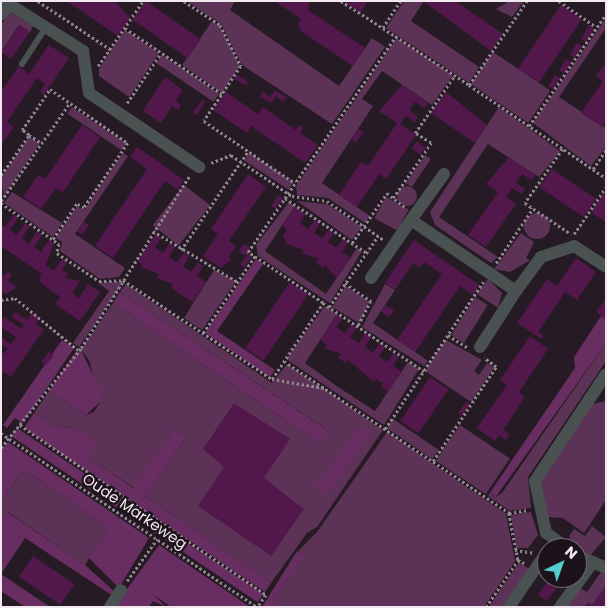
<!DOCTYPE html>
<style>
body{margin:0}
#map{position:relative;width:607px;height:608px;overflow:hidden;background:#261b24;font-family:Poppins,sans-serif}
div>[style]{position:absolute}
.green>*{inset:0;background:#5d3257;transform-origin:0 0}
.round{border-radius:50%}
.forest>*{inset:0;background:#682e61;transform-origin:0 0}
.building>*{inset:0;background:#52184c;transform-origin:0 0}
.path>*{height:2.5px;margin-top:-1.25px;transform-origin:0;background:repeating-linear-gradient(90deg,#8f858d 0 2.5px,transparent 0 5px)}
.lane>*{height:6px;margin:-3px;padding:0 3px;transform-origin:3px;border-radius:3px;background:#495151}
.street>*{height:12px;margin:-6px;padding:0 6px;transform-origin:6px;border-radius:6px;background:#495151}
span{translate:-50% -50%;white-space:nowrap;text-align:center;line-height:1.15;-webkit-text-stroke:4.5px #1c121a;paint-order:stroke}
.street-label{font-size:15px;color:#f1e9ef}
.frame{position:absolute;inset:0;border:2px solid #f1e9ef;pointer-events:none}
.north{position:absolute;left:537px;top:538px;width:50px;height:50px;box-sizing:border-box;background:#1c121a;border:1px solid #71686f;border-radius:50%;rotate:42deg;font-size:14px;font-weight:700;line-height:20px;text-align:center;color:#f1e9ef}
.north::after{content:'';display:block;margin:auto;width:18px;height:22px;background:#52cdcc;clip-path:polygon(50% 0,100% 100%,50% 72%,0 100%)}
</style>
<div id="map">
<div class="green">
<div style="clip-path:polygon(187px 1px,235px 1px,230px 10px,339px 86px,372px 38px,385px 47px,332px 124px,242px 65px,221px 24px)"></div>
<div style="clip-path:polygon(404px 1px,424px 1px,411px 21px,479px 67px,469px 83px,386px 28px)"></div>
<div style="clip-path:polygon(509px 1px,524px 1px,512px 17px,496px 9px)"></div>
<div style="clip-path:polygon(10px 12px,33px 26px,30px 32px,19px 25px,1px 52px,1px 25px)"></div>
<div style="clip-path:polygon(606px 18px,606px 28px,559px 97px,606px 128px,606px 147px,591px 166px,533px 123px)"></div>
<div style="clip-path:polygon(212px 21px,220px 26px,240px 66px,222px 93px,182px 65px)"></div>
<div style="clip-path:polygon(125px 30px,159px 53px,129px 97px,99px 76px,99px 69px)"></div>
<div style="clip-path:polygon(397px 38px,453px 75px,432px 105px,382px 71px,362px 99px,373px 106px,322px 183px,370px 216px,365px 223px,328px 198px,297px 195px,296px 186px)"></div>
<div style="left:493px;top:52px;width:69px;height:39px;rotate:34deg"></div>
<div style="left:162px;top:55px;width:69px;height:10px;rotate:34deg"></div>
<div style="left:72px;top:107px;width:65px;height:8px;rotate:34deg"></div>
<div style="clip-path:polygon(499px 107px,560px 151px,539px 177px,488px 144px,439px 217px,498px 257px,491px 263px,435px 225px,430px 212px)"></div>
<div style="clip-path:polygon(29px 137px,40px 143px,4px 196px,1px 178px)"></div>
<div style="clip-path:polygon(123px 153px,128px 156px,75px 234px,125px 268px,119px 277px,100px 279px,60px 251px,62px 242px,56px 238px,77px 206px,84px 210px)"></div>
<div style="left:249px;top:153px;width:53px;height:9px;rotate:33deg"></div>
<div style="left:425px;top:155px;width:7px;height:34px;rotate:34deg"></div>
<div style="left:184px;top:185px;width:33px;height:51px;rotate:38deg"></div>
<div class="round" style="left:397px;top:186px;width:20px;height:20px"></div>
<div style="clip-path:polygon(12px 192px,62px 223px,53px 237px,4px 203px)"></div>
<div style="left:386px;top:197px;width:26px;height:24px;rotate:29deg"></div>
<div style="clip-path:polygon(297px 201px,327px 204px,362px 227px,352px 240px)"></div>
<div style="clip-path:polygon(289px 202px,295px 206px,265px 251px,326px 294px,357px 248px,362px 251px,330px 303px,258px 256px,256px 245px)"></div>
<div class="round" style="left:524px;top:213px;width:26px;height:26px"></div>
<div style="clip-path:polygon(521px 233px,534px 242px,526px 258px,530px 260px,510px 272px,494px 269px)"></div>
<div style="clip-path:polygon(214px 270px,236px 281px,202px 330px,184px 318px)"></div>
<div style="clip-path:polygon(488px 279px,502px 293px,498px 308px,477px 294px)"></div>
<div style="clip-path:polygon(119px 282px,122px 284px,79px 347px,73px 343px,109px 291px,98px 283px)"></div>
<div style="clip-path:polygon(126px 284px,272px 383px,287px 364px,383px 430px,317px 527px,307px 533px,271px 583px,145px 496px,186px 437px,174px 429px,134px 488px,88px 457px,76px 428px,55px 427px,34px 413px,49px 391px,86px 415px,94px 412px,100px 402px,89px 360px,81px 350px,113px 303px,319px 443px,326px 429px,120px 292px)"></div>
<div style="clip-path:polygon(385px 284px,395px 290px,373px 323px,428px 361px,424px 366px,362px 327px)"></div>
<div style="clip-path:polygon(346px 286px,370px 302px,359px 323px,332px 307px)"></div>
<div style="left:475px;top:297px;width:15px;height:45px;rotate:32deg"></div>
<div style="clip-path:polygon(325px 306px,337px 314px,305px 363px,338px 387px,375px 411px,408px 362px,419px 369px,384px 425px,286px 359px)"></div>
<div style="clip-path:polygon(446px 340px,482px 360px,474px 371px,479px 375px,487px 363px,494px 368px,471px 402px,425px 371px)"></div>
<div style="clip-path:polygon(606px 343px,606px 361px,528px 477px,531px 508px,510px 511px,488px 496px,491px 491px,494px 498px,502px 493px)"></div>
<div style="clip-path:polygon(606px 401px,606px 500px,584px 533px,563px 518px,548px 517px,541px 479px,592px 404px)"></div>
<div style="left:393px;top:419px;width:55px;height:11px;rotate:34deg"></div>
<div style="left:460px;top:425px;width:60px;height:43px;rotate:34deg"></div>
<div style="clip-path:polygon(387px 432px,506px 514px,515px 561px,484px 607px,283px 607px,273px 600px,303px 556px,298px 551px,317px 532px)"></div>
<div style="clip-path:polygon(24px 469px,108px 528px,85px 565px,8px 512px,1px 517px,1px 501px)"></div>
<div style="clip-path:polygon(531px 512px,538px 535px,528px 548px,516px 548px,511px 515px)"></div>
<div style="clip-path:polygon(592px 526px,606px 537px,589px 557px,572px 546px,569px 536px,574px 529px,585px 536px)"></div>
<div style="clip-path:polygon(519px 562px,529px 569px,503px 607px,489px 607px)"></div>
<div style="clip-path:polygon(601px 572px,606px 575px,606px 587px,592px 605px,565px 607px,580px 588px,587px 592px)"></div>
</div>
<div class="forest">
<div style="clip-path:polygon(256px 259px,263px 264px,217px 331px,275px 370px,270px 377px,205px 333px)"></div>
<div style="clip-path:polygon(120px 292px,327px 430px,319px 443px,113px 303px)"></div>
<div style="clip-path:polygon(601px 316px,606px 319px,606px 343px,495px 498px,491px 491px,575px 368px,574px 357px)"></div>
<div style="clip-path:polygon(62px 340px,74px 348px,23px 423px,15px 418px,7px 428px,3px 425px)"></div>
<div style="clip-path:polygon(81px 350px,101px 392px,100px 402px,86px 415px,49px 391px,75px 353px)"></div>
<div style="clip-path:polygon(34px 413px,55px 427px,76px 428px,97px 442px,88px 457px,133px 488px,174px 429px,186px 437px,145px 496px,271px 583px,265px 592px,24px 428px)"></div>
<div style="left:360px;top:425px;width:14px;height:76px;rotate:36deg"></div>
<div style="left:17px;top:428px;width:297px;height:10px;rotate:34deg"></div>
<div style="clip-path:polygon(8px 442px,149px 538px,119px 588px,89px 558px,108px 528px,24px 469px,1px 501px,1px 451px)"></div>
<div style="clip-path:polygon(7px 512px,85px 565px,116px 593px,113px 596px,25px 538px,1px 574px,50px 607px,25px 607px,1px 591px,1px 517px)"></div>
<div style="clip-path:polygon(159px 545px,250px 607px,171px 607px,154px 595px,166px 607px,153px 601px,149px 607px,114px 607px)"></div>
<div style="clip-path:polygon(297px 551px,304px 556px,273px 600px,283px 607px,262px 607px)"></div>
</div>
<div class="building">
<div style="clip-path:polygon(67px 1px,115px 1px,130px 18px,118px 36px)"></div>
<div style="left:146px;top:1px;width:67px;height:23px;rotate:35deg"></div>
<div style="clip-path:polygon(275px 1px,310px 1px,308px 10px,365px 48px,353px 66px,302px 32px,298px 25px,301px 19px)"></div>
<div style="clip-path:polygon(344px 1px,368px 1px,360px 13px)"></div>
<div style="clip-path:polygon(423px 1px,455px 1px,503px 34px,491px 51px)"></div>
<div style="left:561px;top:5px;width:25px;height:77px;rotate:34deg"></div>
<div style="left:20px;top:25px;width:12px;height:33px;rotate:35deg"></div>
<div style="left:589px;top:25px;width:6px;height:16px;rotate:31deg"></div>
<div style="left:577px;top:43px;width:6px;height:14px;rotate:31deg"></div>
<div style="clip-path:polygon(49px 45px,69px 58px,44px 95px,40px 92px,45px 84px,37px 78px,7px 122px,14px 127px,1px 145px,1px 92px,19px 66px,29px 74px)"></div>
<div style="left:566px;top:59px;width:6px;height:13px;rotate:31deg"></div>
<div style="clip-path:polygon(606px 63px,606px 121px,602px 127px,581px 113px,603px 81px,596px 76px)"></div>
<div style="clip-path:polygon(238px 75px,248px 82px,246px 86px,235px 79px)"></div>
<div style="left:555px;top:75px;width:6px;height:13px;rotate:31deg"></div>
<div style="clip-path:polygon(165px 77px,183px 90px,176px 101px,181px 105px,178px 110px,172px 106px,161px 123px,143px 111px)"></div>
<div style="clip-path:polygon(402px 85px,428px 103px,424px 108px,415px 102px,409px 110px,418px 117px,415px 122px,406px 116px,400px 124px,416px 135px,386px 179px,379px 174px,357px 207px,339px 195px,361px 162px,368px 166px,397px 123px,379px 111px)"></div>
<div style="clip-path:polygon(275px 90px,286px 97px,283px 102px,276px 96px,271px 103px,260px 96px,263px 92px,270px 97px)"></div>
<div style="clip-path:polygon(226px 92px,258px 114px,263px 107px,296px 130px,299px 125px,303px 128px,300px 133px,318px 145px,305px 163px,251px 126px,247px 133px,213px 110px)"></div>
<div style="clip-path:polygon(446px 92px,487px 125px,475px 143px,431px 113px)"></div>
<div style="clip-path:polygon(202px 100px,205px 102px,197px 115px,193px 112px)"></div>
<div style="clip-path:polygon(82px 125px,100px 137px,63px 192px,56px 188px,41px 209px,23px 197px,38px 175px,45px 179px)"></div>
<div style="clip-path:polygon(358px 129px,363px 132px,356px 143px,351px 139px)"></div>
<div style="left:417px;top:141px;width:11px;height:9px;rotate:38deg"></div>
<div style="clip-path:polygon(137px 147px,184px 180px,178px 190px,165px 181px,113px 258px,95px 246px,147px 169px,130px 157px)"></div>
<div style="clip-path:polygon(509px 157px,535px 175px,531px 180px,522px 174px,516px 183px,525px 189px,522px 194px,512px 188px,506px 197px,516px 204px,486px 247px,468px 235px,498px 192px,486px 184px)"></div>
<div style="left:552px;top:169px;width:53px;height:22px;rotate:34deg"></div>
<div style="clip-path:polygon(248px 174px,266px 187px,229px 241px,236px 246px,228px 257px,232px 259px,221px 268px,203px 256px,218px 234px,211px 229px)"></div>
<div style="clip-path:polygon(603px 194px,606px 196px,606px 222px,591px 212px)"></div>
<div style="clip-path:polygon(278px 195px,283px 198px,275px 209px,271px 206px)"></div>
<div style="clip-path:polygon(295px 206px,306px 214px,300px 223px,308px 229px,315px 220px,320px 223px,314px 233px,322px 238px,329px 229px,334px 233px,328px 242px,336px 248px,343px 239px,348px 242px,342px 252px,351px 258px,337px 278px,325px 265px,323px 268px,316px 263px,318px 259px,302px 253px,304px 250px,287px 244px,283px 236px,287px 229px,282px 225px)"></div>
<div style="clip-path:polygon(14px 215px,18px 218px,10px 230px,17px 235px,25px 223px,30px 226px,22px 238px,29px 244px,37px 231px,42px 235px,34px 247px,41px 252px,49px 240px,54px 243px,46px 265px,54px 271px,62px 259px,67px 262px,62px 270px,68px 274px,65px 278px,80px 281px,72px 293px,79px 298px,88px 284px,100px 292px,80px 321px,55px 304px,60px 297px,42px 284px,39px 279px,42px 274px,1px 246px,1px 224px,5px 227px)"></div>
<div style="clip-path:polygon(84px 222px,89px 225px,82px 235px,77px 231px)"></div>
<div style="clip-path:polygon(156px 234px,161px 238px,155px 247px,163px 253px,170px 243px,175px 247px,169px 257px,177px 262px,184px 253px,189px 256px,183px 266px,191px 272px,198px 263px,203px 266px,197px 276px,206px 282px,193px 302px,178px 293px,171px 287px,173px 284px,157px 278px,159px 274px,143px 268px,138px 260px)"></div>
<div style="clip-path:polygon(414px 240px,479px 285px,473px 295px,460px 286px,415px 352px,397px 340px,442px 274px,424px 262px,420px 268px,413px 263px,395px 290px,385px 283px)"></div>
<div class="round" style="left:240px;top:245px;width:10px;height:10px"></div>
<div style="left:248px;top:254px;width:5px;height:13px;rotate:37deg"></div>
<div style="clip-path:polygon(576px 258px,596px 272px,577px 300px,565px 292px,538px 332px,544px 336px,541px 339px,517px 323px,547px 279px,557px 286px)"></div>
<div style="clip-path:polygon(8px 272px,12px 274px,8px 281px,17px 287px,6px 294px,1px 291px,1px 277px)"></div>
<div style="left:290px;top:282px;width:22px;height:80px;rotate:34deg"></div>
<div style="clip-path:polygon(606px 298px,606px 319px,596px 312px)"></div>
<div style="clip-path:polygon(385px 305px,394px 311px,389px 317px,381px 311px)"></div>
<div style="clip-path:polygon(15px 312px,27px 320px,33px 312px,41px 318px,36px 324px,44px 329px,11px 377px,4px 372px,1px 376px,1px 355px,8px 349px,1px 344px,1px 337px,11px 344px,16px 337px,1px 327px,1px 322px,4px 317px,21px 329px,24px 325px,12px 317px)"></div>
<div style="clip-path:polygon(337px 314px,343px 318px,336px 327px,345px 333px,351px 324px,357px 327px,350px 337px,359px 343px,365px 333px,371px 337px,365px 347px,373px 353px,380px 343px,385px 347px,379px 356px,387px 362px,394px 353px,399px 356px,393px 366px,402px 372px,388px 392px,381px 386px,383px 383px,376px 379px,374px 382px,348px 360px,346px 363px,338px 358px,341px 354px,324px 348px,327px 345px,320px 340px)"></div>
<div style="clip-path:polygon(530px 336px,548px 349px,519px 392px,525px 397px,503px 430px,510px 434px,506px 440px,499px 435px,495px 441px,477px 428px,507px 385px,500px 380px)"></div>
<div style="left:49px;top:352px;width:6px;height:12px;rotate:39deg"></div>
<div style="left:430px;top:377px;width:22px;height:53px;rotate:34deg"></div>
<div style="clip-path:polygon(466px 402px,470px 404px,462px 416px,458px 413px)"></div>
<div style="clip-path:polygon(234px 403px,290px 439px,264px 478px,304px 509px,271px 556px,198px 506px,224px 467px,203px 449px)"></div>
<div style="left:33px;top:556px;width:50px;height:25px;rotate:34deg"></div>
<div style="clip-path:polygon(550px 578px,563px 578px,547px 601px,538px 595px)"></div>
<div style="clip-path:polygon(606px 585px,606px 607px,584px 607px,588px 602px,592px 605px)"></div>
</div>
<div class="path">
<div style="left:38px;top:1px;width:87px;rotate:33.7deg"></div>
<div style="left:184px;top:1px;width:43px;rotate:33.7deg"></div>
<div style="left:220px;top:25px;width:46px;rotate:62.9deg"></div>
<div style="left:241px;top:66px;width:66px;rotate:123.9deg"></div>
<div style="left:204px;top:121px;width:110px;rotate:34.3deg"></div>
<div style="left:341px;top:1px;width:50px;rotate:32.7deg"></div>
<div style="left:401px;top:1px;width:32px;rotate:124deg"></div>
<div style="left:383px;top:28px;width:103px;rotate:33.5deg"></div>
<div style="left:469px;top:85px;width:102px;rotate:-55.4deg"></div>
<div style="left:496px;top:1px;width:8px"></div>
<div style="left:559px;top:1px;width:45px;rotate:35.1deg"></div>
<div style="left:125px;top:28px;width:117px;rotate:34.2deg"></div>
<div style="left:98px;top:66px;width:79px;rotate:-55.3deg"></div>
<div style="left:469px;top:85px;width:166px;rotate:34.2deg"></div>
<div style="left:127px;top:103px;width:60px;rotate:-55.8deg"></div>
<div style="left:529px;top:126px;width:136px;rotate:-55.5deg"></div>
<div style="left:29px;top:135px;width:15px;rotate:32deg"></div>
<div style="left:563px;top:149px;width:66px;rotate:125.1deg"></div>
<div style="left:525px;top:203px;width:55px;rotate:34deg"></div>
<div style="left:211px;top:163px;width:22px;rotate:-22deg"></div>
<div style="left:231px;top:155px;width:73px;rotate:33.9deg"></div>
<div style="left:292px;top:196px;width:35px;rotate:8deg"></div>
<div style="left:327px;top:201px;width:69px;rotate:34.4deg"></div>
<div style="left:593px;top:169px;width:23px;rotate:-56deg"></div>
<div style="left:1px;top:175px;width:49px;rotate:-55deg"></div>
<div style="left:29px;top:135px;width:9px;rotate:-144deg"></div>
<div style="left:22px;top:130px;width:50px;rotate:-55.7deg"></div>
<div style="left:50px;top:89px;width:95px;rotate:34.7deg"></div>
<div style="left:128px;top:143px;width:78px;rotate:124.1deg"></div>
<div style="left:84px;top:208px;width:8px;rotate:-150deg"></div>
<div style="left:77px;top:204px;width:43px;rotate:123.7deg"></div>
<div style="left:285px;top:198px;width:99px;rotate:33.9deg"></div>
<div style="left:393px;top:198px;width:67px;rotate:-55.4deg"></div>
<div style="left:431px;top:143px;width:19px;rotate:-148deg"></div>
<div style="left:415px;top:133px;width:70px;rotate:-55.4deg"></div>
<div style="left:1px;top:201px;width:120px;rotate:-54.9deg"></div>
<div style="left:1px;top:203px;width:71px;rotate:35.3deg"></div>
<div style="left:59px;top:244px;width:9px;rotate:103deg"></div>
<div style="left:57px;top:253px;width:50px;rotate:33.7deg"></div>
<div style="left:99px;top:281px;width:24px;rotate:-2deg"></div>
<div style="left:123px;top:280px;width:179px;rotate:33.6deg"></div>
<div style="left:272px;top:379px;width:53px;rotate:9.8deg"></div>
<div style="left:153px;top:231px;width:99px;rotate:31deg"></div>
<div style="left:574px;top:234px;width:57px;rotate:-55.8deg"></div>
<div style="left:352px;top:243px;width:61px;rotate:-55deg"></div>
<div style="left:387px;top:193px;width:23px;rotate:38deg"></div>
<div style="left:181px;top:250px;width:120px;rotate:-55.9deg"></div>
<div style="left:496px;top:263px;width:66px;rotate:-56.1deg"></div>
<div style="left:345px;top:283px;width:32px;rotate:35deg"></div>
<div style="left:371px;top:301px;width:29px;rotate:117deg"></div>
<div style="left:1px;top:300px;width:14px;rotate:-8deg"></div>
<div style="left:15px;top:298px;width:82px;rotate:39.5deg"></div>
<div style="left:323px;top:303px;width:122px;rotate:34deg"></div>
<div style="left:329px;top:307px;width:86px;rotate:-55.4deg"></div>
<div style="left:203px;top:333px;width:93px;rotate:-56deg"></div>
<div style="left:448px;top:335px;width:24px;rotate:33deg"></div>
<div style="left:284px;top:361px;width:272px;rotate:34deg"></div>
<div style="left:509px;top:513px;width:19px;rotate:-9deg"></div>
<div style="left:272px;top:379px;width:92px;rotate:-56.1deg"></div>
<div style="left:323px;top:303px;width:91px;rotate:-145.8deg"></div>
<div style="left:248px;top:252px;width:262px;rotate:-55.6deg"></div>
<div style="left:20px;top:425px;width:299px;rotate:34.6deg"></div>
<div style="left:266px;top:595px;width:14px;rotate:124deg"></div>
<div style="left:385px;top:429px;width:177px;rotate:-56.3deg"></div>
<div style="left:1px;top:433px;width:310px;rotate:34.2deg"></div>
<div style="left:1px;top:448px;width:128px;rotate:-51.3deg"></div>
<div style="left:81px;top:348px;width:204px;rotate:-57.8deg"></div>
<div style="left:433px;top:461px;width:113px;rotate:-56.2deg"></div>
<div style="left:496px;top:367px;width:15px;rotate:-143deg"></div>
<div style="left:509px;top:513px;width:48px;rotate:79.2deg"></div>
<div style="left:515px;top:550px;width:18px;rotate:9deg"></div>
<div style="left:127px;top:581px;width:52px;rotate:-54.5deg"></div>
<div style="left:486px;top:607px;width:57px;rotate:-55.8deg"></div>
<div style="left:518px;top:560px;width:7px;rotate:27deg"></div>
</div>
<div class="lane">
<div style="left:22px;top:64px;width:44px;rotate:-57deg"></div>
</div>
<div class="street">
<div style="left:9px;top:4px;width:88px;rotate:32.4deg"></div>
<div style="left:83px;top:51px;width:42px;rotate:81.9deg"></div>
<div style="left:89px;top:93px;width:133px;rotate:33.9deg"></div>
<div style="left:1px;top:15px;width:14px;rotate:-54deg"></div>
<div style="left:9px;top:4px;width:4px;rotate:-135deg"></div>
<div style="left:444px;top:174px;width:57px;rotate:125.7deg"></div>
<div style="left:411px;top:220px;width:127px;rotate:34.1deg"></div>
<div style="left:516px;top:291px;width:42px;rotate:-53.7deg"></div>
<div style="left:541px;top:257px;width:35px;rotate:-18deg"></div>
<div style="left:574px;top:246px;width:38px;rotate:33deg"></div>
<div style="left:371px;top:278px;width:70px;rotate:-55.4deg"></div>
<div style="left:480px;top:347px;width:67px;rotate:-57.3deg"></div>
<div style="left:567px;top:548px;width:26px;rotate:-144deg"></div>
<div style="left:546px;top:533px;width:53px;rotate:-101.9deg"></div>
<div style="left:535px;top:481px;width:128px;rotate:-56.4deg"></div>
<div style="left:577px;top:555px;width:32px;rotate:24deg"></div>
<div style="left:110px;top:607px;width:20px;rotate:-57deg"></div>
<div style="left:509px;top:607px;width:67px;rotate:-55.4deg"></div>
<div style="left:560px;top:607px;width:52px;rotate:-53.6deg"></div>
</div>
<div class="street-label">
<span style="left:135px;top:511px;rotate:34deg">Oude Markeweg</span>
</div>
<div class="frame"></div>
<div class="north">N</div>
</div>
